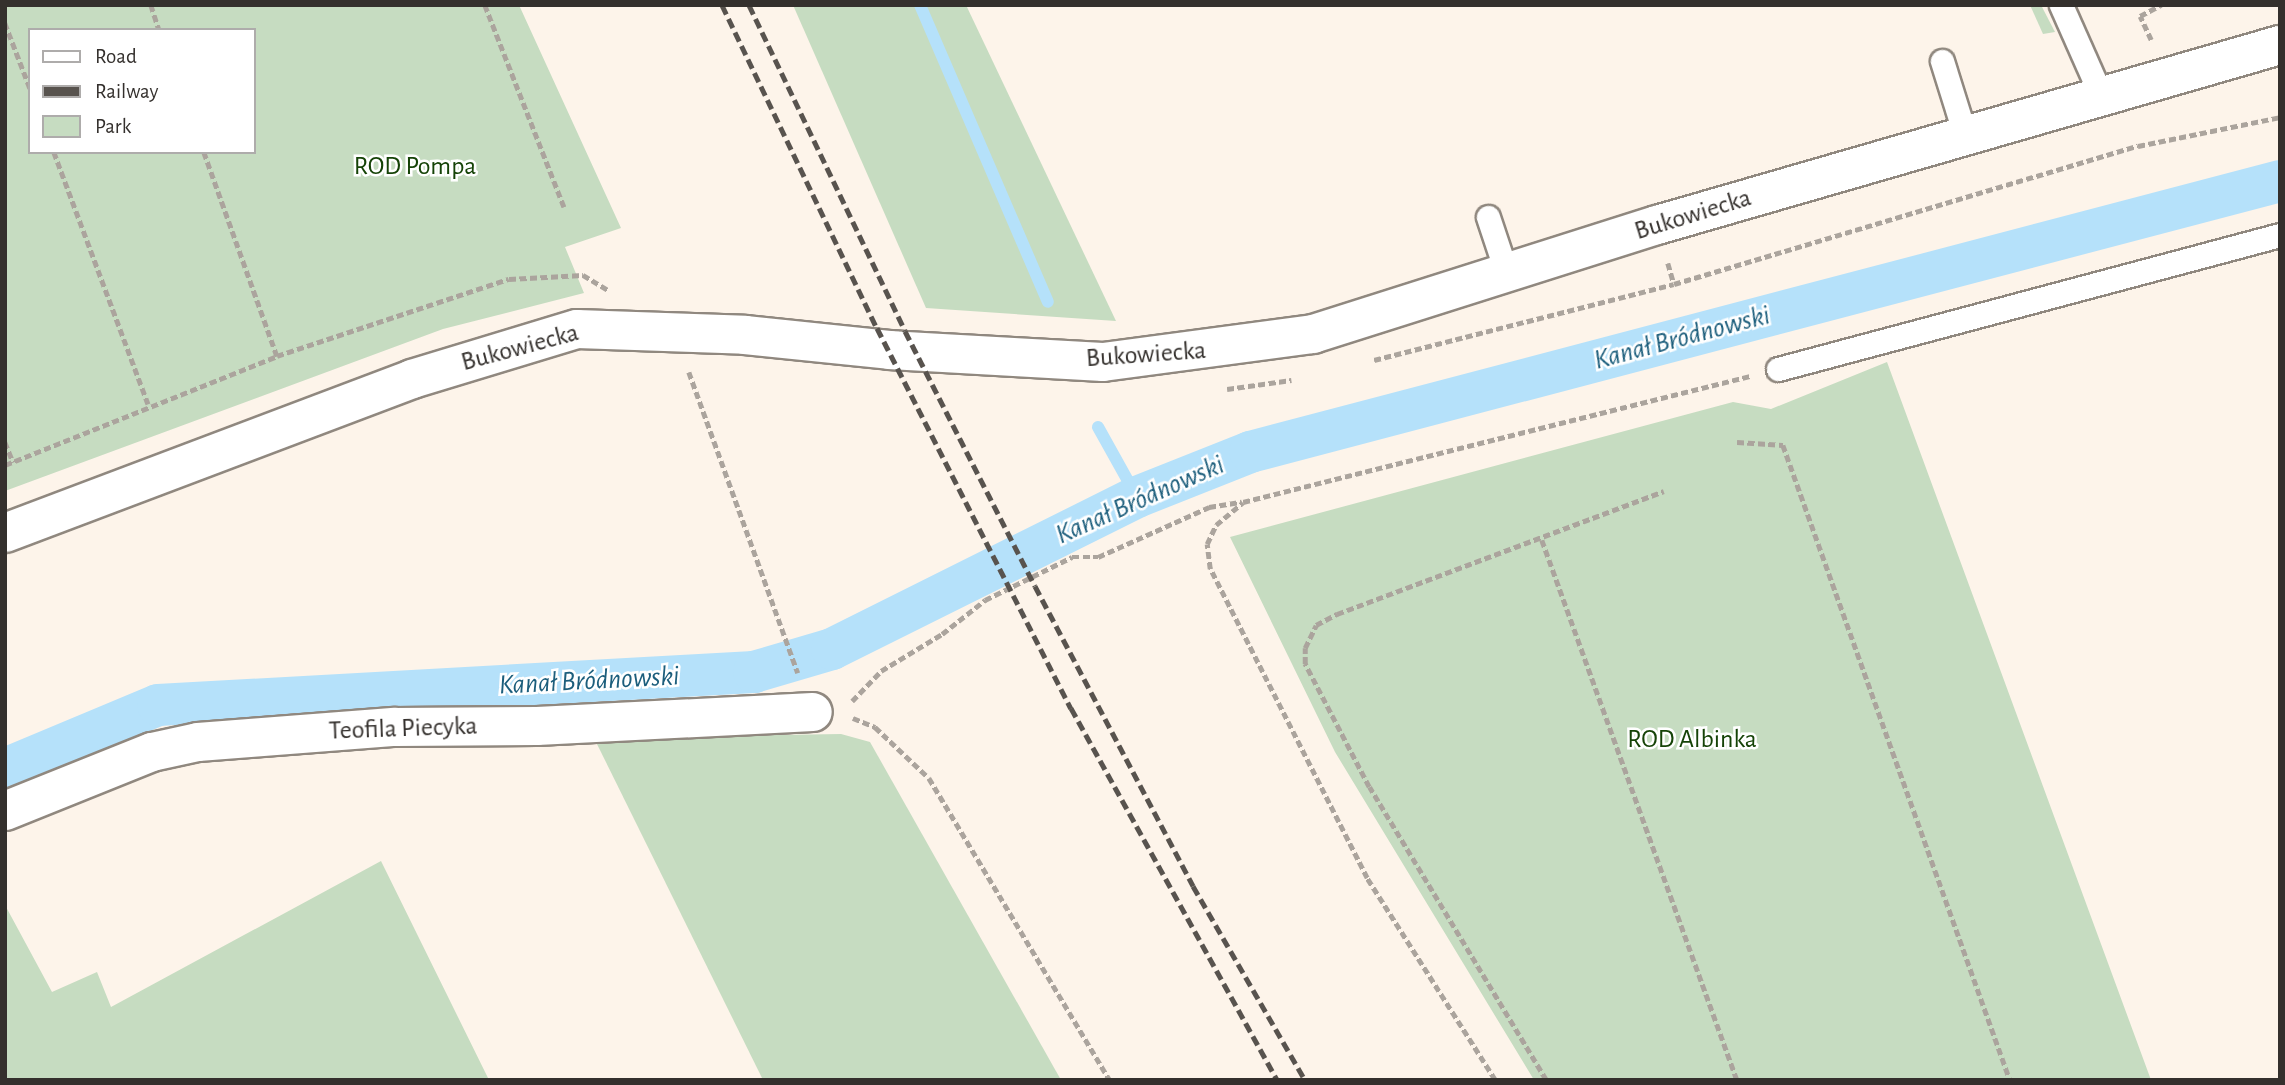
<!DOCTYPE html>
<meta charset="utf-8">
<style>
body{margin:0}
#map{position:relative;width:2285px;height:1085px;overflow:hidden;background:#fdf4ea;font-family:"Alegreya Sans",sans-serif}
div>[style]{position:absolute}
.green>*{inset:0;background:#c6dcc1}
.stream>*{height:12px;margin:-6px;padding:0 6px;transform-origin:6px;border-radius:6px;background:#b5e1fa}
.canal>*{height:42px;margin:-21px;padding:0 21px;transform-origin:21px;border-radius:21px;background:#b5e1fa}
.path>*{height:4.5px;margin-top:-2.25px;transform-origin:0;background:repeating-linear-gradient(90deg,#aba49d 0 7px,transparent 0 10.5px)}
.roads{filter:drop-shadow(2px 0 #90887f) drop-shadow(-2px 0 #90887f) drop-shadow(0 2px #90887f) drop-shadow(0 -2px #90887f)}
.service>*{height:23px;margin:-11.5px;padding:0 11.5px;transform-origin:11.5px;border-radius:11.5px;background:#fff}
.minor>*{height:38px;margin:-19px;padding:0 19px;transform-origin:19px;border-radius:19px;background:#fff}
.rail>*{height:5px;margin-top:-2.5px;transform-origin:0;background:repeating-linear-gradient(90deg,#58534e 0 10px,transparent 0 15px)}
span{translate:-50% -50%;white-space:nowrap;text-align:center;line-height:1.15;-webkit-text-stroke:5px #fff;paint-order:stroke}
.park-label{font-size:26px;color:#154307}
.street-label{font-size:26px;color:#34302d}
.water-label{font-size:28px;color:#1c5e7c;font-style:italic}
.frame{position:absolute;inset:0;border:7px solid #34302d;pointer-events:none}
.legend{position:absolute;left:28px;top:28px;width:228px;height:126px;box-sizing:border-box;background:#fff;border:2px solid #aeacab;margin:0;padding:9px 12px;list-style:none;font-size:21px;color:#34302d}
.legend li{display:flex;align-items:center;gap:14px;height:35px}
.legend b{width:35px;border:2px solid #aeacab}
</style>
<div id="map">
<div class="green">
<div style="clip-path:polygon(evenodd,5px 5px,519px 5px,621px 228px,565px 247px,584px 293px,443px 329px,5px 491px,5px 5px,30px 30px,254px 30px,254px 152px,30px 152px,30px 30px)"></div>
<div style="clip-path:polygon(793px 5px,966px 5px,1116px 321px,926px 308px)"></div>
<div style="clip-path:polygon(2030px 5px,2041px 5px,2055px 32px,2043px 34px)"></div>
<div style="clip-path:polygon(1887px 362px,2151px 1080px,1534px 1080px,1335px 752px,1230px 537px,1733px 402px,1771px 409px)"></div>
<div style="clip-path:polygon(841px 734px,870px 742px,1061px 1080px,763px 1080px,594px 738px)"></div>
<div style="clip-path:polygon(381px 861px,489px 1080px,5px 1080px,5px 905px,52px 992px,97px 972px,111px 1007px)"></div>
</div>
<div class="stream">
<div style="left:920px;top:5px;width:323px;rotate:66.7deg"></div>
<div style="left:1098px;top:427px;width:80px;rotate:60.9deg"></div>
</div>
<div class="canal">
<div style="left:5px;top:769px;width:166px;rotate:-22.7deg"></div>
<div style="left:158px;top:705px;width:597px;rotate:-3.17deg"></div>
<div style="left:754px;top:672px;width:81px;rotate:-16.4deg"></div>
<div style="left:832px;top:649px;width:341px;rotate:-26.5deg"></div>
<div style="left:1137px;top:497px;width:122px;rotate:-21.7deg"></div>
<div style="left:1250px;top:452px;width:1065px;rotate:-14.74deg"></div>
</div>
<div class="path">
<div style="left:151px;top:5px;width:26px;rotate:72deg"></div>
<div style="left:485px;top:5px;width:217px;rotate:68.6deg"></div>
<div style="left:5px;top:23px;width:70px;rotate:69deg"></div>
<div style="left:2151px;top:40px;width:26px;rotate:-115deg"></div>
<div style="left:2140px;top:16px;width:24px;rotate:-28deg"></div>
<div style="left:54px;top:152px;width:269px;rotate:69.5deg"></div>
<div style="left:204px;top:152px;width:217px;rotate:70.3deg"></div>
<div style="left:1668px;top:263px;width:22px;rotate:74deg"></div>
<div style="left:1674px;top:284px;width:484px;rotate:-16.6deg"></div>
<div style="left:2138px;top:146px;width:145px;rotate:-11.5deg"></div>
<div style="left:1374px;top:360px;width:309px;rotate:-14.2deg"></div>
<div style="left:689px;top:372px;width:320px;rotate:70.1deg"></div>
<div style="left:1227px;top:389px;width:65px;rotate:-8deg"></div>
<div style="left:5px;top:442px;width:22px;rotate:68deg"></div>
<div style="left:1737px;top:442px;width:46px;rotate:3.7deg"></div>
<div style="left:1783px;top:445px;width:674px;rotate:70.33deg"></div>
<div style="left:5px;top:465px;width:293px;rotate:-21.8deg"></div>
<div style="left:277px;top:356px;width:244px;rotate:-18.4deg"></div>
<div style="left:509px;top:279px;width:74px;rotate:-3.1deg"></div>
<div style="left:583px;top:275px;width:29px;rotate:31deg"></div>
<div style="left:1542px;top:540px;width:574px;rotate:70.14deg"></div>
<div style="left:852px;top:701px;width:42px;rotate:-46deg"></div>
<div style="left:881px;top:671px;width:71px;rotate:-31.2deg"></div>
<div style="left:942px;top:634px;width:55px;rotate:-38.3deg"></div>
<div style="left:985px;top:600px;width:97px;rotate:-26.3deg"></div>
<div style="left:1072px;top:557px;width:26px"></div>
<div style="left:1098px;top:557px;width:122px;rotate:-24.2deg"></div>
<div style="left:1209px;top:507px;width:33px;rotate:-9deg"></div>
<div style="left:853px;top:718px;width:24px;rotate:22deg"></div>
<div style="left:875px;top:727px;width:74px;rotate:43.4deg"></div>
<div style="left:929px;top:778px;width:352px;rotate:59.1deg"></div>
<div style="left:1495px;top:1080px;width:239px;rotate:-122.4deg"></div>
<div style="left:1367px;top:878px;width:347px;rotate:-116.9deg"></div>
<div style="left:1210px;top:569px;width:25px;rotate:-97deg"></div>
<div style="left:1207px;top:544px;width:21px;rotate:-65deg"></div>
<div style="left:1216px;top:525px;width:35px;rotate:-40deg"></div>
<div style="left:1243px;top:502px;width:522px;rotate:-13.96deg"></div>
<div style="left:1546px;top:1080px;width:342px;rotate:-121.1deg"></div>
<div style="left:1369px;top:787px;width:139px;rotate:-117.5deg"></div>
<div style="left:1305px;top:664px;width:16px;rotate:-90deg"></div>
<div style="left:1305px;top:648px;width:25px;rotate:-64deg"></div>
<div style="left:1316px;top:625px;width:24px;rotate:-28deg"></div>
<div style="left:1337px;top:614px;width:349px;rotate:-20.6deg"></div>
</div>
<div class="roads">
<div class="service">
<div style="left:2061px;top:5px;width:96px;rotate:66.1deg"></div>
<div style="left:1942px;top:61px;width:77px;rotate:72.7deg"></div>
<div style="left:1488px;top:217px;width:60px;rotate:71.6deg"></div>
<div style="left:1778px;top:369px;width:520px;rotate:-14.95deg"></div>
</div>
<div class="minor">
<div style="left:5px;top:533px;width:435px;rotate:-20.7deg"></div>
<div style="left:412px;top:379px;width:172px;rotate:-16.9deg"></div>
<div style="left:577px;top:329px;width:168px;rotate:2deg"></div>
<div style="left:745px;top:335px;width:145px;rotate:5.9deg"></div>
<div style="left:889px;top:350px;width:214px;rotate:3.2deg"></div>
<div style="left:1103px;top:362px;width:212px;rotate:-7.6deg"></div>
<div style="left:1313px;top:334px;width:361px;rotate:-17.6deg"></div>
<div style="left:1657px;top:225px;width:648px;rotate:-16.12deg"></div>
<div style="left:5px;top:811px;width:158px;rotate:-21.9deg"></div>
<div style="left:152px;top:752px;width:47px;rotate:-12.3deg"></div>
<div style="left:198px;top:742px;width:198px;rotate:-4.4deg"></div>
<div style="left:395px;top:727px;width:142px;rotate:-0.4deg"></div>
<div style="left:537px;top:726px;width:276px;rotate:-2.9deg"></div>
</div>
</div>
<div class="rail">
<div style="left:722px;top:5px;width:358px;rotate:64.4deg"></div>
<div style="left:877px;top:328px;width:427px;rotate:63deg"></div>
<div style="left:1071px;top:708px;width:425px;rotate:61deg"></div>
<div style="left:749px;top:5px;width:361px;rotate:64.4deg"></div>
<div style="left:905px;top:331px;width:286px;rotate:63deg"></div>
<div style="left:1035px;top:586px;width:339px;rotate:62.2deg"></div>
<div style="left:1193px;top:886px;width:224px;rotate:60deg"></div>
</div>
<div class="park-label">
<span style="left:415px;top:167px">ROD Pompa</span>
<span style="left:1692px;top:740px">ROD Albinka</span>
</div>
<div class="street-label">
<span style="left:1693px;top:215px;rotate:-17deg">Bukowiecka</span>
<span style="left:520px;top:348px;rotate:-15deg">Bukowiecka</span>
<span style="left:1146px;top:355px;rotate:-4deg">Bukowiecka</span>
<span style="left:403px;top:729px;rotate:-2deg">Teofila Piecyka</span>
</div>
<div class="water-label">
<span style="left:1682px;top:338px;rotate:-15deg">Kanał Bródnowski</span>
<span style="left:1140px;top:500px;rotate:-24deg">Kanał Bródnowski</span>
<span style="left:589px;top:681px;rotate:-3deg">Kanał Bródnowski</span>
</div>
<div class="frame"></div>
<ul class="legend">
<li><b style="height:9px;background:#fff"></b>Road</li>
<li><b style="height:9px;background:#58534e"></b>Railway</li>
<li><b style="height:19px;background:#c6dcc1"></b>Park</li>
</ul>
</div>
